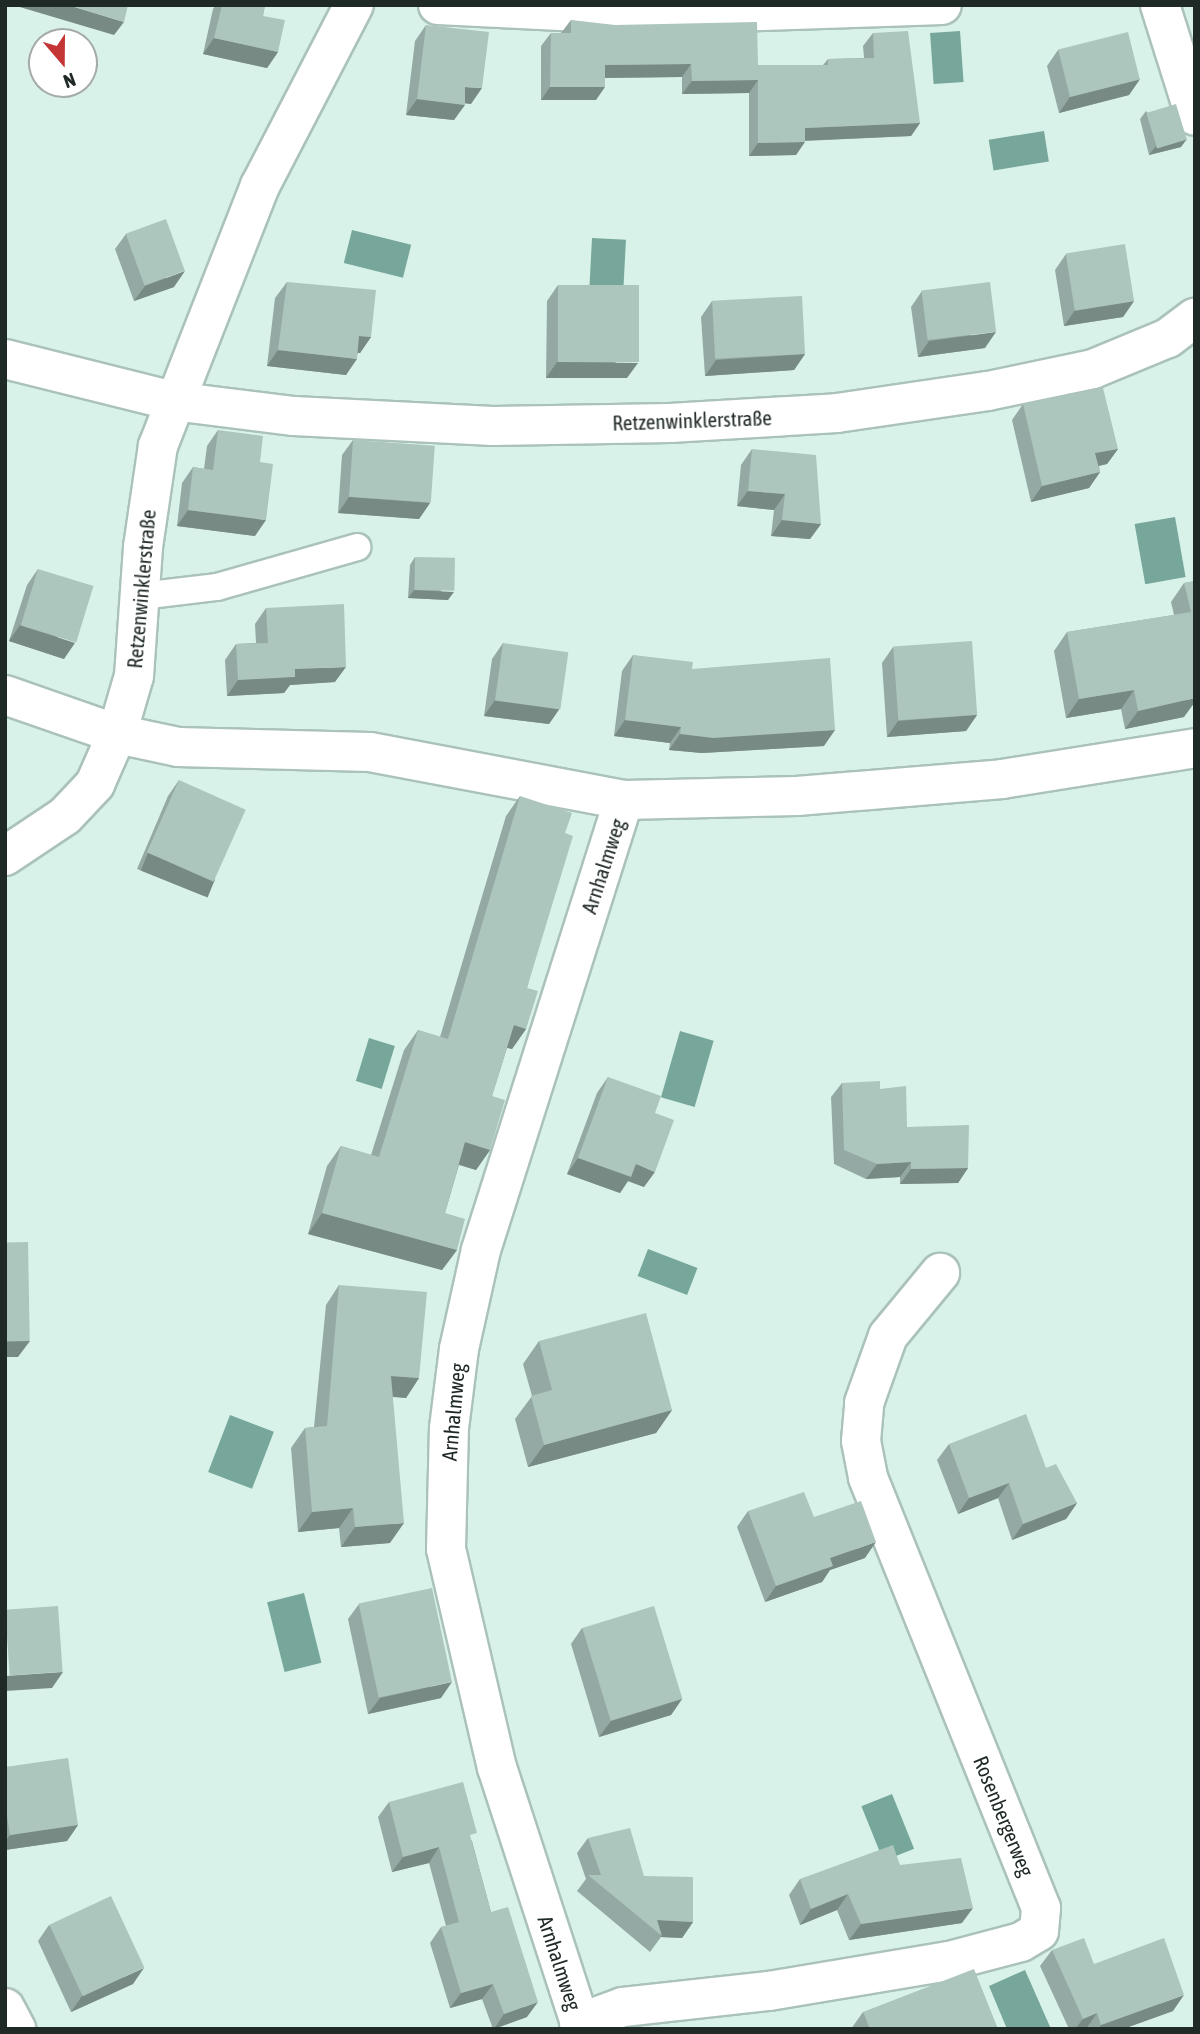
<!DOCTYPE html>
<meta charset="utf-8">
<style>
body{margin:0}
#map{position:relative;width:1200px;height:2034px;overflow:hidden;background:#d8f2ea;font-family:"Asap Condensed",sans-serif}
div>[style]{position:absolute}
.water>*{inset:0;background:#76a79a;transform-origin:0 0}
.roads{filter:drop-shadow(2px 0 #aac2bb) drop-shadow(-2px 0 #aac2bb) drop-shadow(0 2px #aac2bb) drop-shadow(0 -2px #aac2bb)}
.service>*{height:26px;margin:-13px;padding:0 13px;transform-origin:13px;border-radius:13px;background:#fff}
.minor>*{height:38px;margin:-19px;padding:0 19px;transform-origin:19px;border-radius:19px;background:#fff}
.wall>*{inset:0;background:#94a9a3}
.shaded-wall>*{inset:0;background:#788a84;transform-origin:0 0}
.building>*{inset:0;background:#acc5bd;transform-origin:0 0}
span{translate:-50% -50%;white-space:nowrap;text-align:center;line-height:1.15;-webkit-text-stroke:5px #fff;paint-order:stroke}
.street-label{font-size:21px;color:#1f2926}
.frame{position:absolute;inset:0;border:7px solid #1f2926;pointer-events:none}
.north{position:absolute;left:28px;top:28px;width:70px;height:70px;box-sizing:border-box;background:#fff;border:2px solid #a5a9a8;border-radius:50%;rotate:160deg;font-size:19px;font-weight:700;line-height:28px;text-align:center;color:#1f2926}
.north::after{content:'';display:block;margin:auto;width:24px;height:32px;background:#c43635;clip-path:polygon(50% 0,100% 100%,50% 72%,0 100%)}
</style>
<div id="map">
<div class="water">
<div style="left:960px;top:31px;width:51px;height:30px;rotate:86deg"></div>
<div style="left:1044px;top:131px;width:31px;height:56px;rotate:81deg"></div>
<div style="left:352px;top:230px;width:61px;height:34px;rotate:14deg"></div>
<div style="left:592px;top:238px;width:34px;height:54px;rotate:3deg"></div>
<div style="left:1175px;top:517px;width:61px;height:41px;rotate:80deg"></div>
<div style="left:680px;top:1031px;width:35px;height:69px;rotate:16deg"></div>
<div style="left:369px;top:1038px;width:27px;height:45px;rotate:17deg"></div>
<div style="left:648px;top:1249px;width:53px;height:29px;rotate:21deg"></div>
<div style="left:230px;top:1415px;width:47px;height:61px;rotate:21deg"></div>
<div style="left:304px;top:1593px;width:72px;height:38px;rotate:76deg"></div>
<div style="left:892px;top:1794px;width:59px;height:33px;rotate:68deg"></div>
<div style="clip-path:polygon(1025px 1970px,1051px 2029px,1007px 2029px,989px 1986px)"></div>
</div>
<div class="roads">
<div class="service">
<div style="left:141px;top:596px;width:77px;rotate:-6.8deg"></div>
<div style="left:217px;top:587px;width:146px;rotate:-15.9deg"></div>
</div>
<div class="minor">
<div style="left:438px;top:5px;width:204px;rotate:2.8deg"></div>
<div style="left:642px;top:15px;width:300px;rotate:-1.9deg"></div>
<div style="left:1160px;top:5px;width:116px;rotate:72.5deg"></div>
<div style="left:5px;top:359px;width:173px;rotate:14deg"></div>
<div style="left:173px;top:401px;width:122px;rotate:7.1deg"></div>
<div style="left:294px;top:416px;width:199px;rotate:2.9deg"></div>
<div style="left:493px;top:426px;width:177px;rotate:-1deg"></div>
<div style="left:670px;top:423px;width:167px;rotate:-3.4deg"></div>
<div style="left:837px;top:413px;width:153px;rotate:-8.3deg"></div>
<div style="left:988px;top:391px;width:107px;rotate:-11.8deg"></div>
<div style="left:1093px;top:369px;width:81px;rotate:-22.5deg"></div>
<div style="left:1168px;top:338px;width:34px;rotate:-37deg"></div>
<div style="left:5px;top:695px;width:119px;rotate:19.2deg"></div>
<div style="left:117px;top:734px;width:62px;rotate:12deg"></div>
<div style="left:178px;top:747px;width:192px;rotate:1.5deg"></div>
<div style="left:370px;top:752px;width:258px;rotate:10.7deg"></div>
<div style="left:624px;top:800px;width:173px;rotate:-1.3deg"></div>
<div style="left:797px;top:796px;width:206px;rotate:-4.7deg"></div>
<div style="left:1002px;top:779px;width:195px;rotate:-9.1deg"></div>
<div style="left:5px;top:856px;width:72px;rotate:-33.7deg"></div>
<div style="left:65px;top:816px;width:44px;rotate:-46.8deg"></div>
<div style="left:95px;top:784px;width:55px;rotate:-66.3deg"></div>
<div style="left:117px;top:734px;width:60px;rotate:-73.7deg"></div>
<div style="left:134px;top:676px;width:129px;rotate:-86deg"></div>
<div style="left:143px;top:547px;width:102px;rotate:-81.6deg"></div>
<div style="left:158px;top:446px;width:279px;rotate:-68.6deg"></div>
<div style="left:260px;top:186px;width:204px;rotate:-62.6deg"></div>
<div style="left:5px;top:2008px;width:24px;rotate:62deg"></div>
<div style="left:579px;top:2023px;width:47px;rotate:-20deg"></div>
<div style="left:623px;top:2007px;width:147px;rotate:-6.3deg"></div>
<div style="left:769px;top:1991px;width:182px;rotate:-9.5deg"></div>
<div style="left:949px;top:1961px;width:74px;rotate:-14.8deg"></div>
<div style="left:1021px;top:1942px;width:21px;rotate:-31deg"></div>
<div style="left:1039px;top:1931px;width:23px;rotate:-85deg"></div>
<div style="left:1041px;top:1908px;width:464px;rotate:-111.9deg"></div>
<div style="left:868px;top:1477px;width:37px;rotate:-101deg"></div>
<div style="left:861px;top:1441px;width:38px;rotate:-85deg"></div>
<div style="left:864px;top:1403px;width:71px;rotate:-70.3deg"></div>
<div style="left:888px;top:1336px;width:82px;rotate:-50.5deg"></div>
<div style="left:582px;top:2029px;width:274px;rotate:-108deg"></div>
<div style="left:497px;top:1768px;width:225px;rotate:-103.1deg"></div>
<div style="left:446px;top:1549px;width:121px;rotate:-88.6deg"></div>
<div style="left:449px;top:1428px;width:80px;rotate:-82.8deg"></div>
<div style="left:459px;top:1349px;width:101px;rotate:-77.5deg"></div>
<div style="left:481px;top:1250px;width:472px;rotate:-72.4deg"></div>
</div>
</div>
<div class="wall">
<div style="clip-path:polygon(216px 5px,265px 5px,263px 16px,278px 52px,267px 68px,203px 54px,213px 9px)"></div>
<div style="clip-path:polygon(571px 20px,758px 65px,823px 65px,828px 59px,864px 58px,863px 46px,873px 33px,920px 123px,911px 136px,805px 141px,796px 155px,749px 156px,749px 93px,682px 94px,682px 77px,605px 78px,596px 100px,541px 100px,541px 46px,551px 33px,561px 33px)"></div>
<div style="clip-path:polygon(426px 25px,471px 104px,465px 103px,454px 120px,406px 115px,415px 41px)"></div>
<div style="clip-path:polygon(1058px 50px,1140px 79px,1129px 95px,1059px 113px,1047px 66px)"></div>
<div style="clip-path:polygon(1146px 111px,1181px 147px,1149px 155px,1140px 119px)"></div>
<div style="clip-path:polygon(126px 234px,174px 287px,134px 301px,115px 249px)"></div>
<div style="clip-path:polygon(1066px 254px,1134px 301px,1123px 317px,1064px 326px,1055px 270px)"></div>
<div style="clip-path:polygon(287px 282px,371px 337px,360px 353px,358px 353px,346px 375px,267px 366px,275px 298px)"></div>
<div style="clip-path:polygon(558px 285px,627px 378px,546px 378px,547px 301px)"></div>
<div style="clip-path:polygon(922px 291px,985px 348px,918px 357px,911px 307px)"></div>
<div style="clip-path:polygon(712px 301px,805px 354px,794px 370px,705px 376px,701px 317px)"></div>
<div style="clip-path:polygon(1023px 404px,1118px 449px,1107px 464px,1099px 466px,1100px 472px,1089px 488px,1031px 502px,1012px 420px)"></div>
<div style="clip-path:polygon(218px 430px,260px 462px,255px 536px,177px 526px,182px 483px,193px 467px,204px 469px,207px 446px)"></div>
<div style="clip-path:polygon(353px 440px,430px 503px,419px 519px,338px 513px,342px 455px)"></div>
<div style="clip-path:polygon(752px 449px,821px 524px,810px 539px,771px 536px,774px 510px,737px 506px,741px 465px)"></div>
<div style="clip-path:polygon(415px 557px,448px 600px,408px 598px,410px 565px)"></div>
<div style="clip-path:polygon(38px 569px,64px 659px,9px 641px,27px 585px)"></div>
<div style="clip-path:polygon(1195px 581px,1184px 717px,1125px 729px,1121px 709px,1066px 718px,1054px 651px,1067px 632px,1174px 615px,1171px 602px,1184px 583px)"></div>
<div style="clip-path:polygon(266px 608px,335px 682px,290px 685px,284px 693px,227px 696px,225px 660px,236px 644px,256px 643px,255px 624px)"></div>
<div style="clip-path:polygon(503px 643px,560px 708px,549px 724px,484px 716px,492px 659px)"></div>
<div style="clip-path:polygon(893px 647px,977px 715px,966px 731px,887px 737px,882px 663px)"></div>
<div style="clip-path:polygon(633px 655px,692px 669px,824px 746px,702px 753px,669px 750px,670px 743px,614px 736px,622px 671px)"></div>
<div style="clip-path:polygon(179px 780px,215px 880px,204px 896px,137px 869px,168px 796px)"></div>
<div style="clip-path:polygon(520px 796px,565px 833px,527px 988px,526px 1029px,512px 1049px,507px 1048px,492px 1096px,490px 1150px,476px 1170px,459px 1165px,445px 1213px,457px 1250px,442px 1270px,308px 1234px,327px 1166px,341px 1146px,371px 1155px,404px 1050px,418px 1030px,440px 1037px,506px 816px)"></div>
<div style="clip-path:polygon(608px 1077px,655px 1113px,644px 1187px,628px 1181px,620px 1193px,567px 1174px,597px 1093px)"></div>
<div style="clip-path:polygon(842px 1083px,880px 1089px,907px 1127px,968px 1168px,958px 1183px,900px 1184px,900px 1177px,866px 1179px,834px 1164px,831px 1097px)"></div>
<div style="clip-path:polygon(339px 1285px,419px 1378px,406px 1398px,393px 1397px,390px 1543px,341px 1547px,339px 1528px,298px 1532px,291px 1448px,305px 1428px,314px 1427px,326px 1305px)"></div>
<div style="clip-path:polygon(539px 1341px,672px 1410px,656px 1433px,528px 1467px,515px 1419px,532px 1396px,523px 1364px)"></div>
<div style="clip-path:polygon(949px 1444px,1046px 1468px,1077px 1503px,1066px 1519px,1012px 1540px,998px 1498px,958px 1514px,937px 1460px)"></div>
<div style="clip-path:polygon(748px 1511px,814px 1517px,865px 1558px,830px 1570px,822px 1582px,765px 1602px,737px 1527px)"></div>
<div style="clip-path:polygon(359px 1604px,441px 1698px,368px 1714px,348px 1619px)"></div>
<div style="clip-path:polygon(582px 1628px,682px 1699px,671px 1715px,599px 1737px,571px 1644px)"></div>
<div style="clip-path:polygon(5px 1767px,78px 1825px,67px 1841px,5px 1850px)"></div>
<div style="clip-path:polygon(389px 1802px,472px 1841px,491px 1912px,527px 2017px,493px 2029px,482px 1999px,450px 2008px,430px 1943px,441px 1927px,446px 1926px,429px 1863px,392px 1872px,378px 1817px)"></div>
<div style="clip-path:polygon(588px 1838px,644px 1876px,693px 1922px,682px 1938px,661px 1937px,650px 1952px,577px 1891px,586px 1879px,577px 1853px)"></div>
<div style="clip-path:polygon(900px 1865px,962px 1923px,849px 1940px,837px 1910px,800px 1925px,789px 1895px,800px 1879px)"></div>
<div style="clip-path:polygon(49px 1925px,133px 1984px,71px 2012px,38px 1941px)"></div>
<div style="clip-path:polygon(1052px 1950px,1094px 1964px,1173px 2011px,1123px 2029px,1069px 2029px,1040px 1966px)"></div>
<div style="clip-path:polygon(863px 2012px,998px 2029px,851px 2029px)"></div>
</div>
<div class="shaded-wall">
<div style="clip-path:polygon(13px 5px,68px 5px,124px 22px,114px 35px)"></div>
<div style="clip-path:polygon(214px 38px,278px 52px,267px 68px,203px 54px)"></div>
<div style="clip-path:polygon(691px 64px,682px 77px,596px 78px,605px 65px)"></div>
<div style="clip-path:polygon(1140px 79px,1129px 95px,1059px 113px,1070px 97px)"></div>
<div style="clip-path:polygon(758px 80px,749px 93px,682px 94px,692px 81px)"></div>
<div style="clip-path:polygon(465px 87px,482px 88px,471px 104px,454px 102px)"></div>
<div style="clip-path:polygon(550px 87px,605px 87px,596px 100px,541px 100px)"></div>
<div style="clip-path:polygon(417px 99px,465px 105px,454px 120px,406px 115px)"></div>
<div style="clip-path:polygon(920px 123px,911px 136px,795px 141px,805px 128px)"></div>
<div style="clip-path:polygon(1187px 139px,1181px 147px,1149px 155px,1155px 147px)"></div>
<div style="clip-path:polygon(805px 142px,796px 155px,749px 156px,758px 143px)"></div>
<div style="clip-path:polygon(185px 271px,174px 287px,134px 301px,145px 286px)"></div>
<div style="clip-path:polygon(1134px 301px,1123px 317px,1064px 326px,1075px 310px)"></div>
<div style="clip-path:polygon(996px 332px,985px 348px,918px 357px,929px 341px)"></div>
<div style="clip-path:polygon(359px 336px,371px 337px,360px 353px,348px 352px)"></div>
<div style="clip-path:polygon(278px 350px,357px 359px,346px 375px,267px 366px)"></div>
<div style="clip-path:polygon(805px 354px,794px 370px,705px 376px,716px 360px)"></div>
<div style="clip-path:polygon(557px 362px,638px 363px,627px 378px,546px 378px)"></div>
<div style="clip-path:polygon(1118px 449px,1107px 464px,1084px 469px,1095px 453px)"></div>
<div style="clip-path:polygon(1100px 472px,1089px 488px,1031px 502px,1042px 486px)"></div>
<div style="clip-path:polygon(748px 491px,785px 494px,774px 510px,737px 506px)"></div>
<div style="clip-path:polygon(349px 497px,430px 503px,419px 519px,338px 513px)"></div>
<div style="clip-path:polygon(188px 510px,266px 520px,255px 536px,177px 526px)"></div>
<div style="clip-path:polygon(782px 520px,821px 524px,810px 539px,771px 536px)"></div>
<div style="clip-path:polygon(414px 590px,454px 592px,448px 600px,408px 598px)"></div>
<div style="clip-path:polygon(20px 625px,75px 643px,64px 659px,9px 641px)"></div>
<div style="clip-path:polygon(346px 667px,335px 682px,290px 685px,284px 693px,227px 696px,238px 680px,295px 669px)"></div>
<div style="clip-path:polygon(1134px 690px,1121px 709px,1066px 718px,1079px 699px)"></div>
<div style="clip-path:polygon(1195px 698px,1195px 702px,1184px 717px,1125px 729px,1138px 711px)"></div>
<div style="clip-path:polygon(495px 700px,560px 708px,549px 724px,484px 716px)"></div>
<div style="clip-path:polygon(977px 715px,966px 731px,887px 737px,898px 721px)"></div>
<div style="clip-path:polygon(625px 720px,681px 727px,670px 743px,614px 736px)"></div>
<div style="clip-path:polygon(835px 730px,824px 746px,702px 753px,669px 750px,680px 734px)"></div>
<div style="left:148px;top:853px;width:72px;height:19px;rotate:22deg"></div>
<div style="clip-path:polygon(514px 1025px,526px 1029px,512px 1049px,500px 1046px)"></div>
<div style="clip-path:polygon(465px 1142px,490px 1150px,476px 1170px,451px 1162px)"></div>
<div style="clip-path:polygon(578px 1158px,636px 1164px,655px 1172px,644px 1187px,628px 1181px,620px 1193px,567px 1174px)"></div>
<div style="clip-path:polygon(911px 1162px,900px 1177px,866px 1179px,877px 1164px)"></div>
<div style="clip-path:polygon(968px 1168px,958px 1183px,900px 1184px,911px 1169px)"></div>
<div style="clip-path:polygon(322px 1213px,457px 1250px,442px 1270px,308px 1234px)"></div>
<div style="clip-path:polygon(5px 1341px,30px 1341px,18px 1357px,5px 1357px)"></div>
<div style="clip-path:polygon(391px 1376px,419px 1378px,406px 1398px,377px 1395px)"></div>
<div style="clip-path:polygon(672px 1410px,656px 1433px,528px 1467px,544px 1445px)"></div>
<div style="clip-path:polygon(1009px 1483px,998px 1498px,958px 1514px,969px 1498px)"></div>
<div style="clip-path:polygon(1077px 1503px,1066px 1519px,1012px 1540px,1023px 1524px)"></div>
<div style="clip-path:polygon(353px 1508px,339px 1528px,298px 1532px,312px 1512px)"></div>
<div style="clip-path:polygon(404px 1523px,390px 1543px,341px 1547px,355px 1527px)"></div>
<div style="clip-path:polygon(876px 1542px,865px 1558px,830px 1570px,822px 1582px,765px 1602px,776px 1586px,830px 1558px)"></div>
<div style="clip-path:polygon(63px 1672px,52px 1688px,5px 1691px,5px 1676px)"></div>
<div style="clip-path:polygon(452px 1682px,441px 1698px,368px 1714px,380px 1698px)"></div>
<div style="clip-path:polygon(682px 1699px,671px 1715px,599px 1737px,611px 1721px)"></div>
<div style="clip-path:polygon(78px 1825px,67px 1841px,5px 1850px,5px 1842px,10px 1835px)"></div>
<div style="clip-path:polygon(439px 1847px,429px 1863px,392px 1872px,403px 1857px)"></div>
<div style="clip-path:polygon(848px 1894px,837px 1910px,800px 1925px,811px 1909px)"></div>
<div style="clip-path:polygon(973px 1908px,962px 1923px,849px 1940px,861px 1924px)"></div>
<div style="clip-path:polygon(657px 1920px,693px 1922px,682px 1938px,661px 1937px)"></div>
<div style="clip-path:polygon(144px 1968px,133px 1984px,71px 2012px,82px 1996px)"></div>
<div style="clip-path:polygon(493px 1984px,482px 1999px,450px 2008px,461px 1993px)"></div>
<div style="clip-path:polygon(1184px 1995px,1173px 2011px,1123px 2029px,1098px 2029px,1101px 2025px)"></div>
<div style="clip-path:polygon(538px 2002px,527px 2017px,494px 2029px,504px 2014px)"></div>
<div style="clip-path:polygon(1097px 2013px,1086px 2029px,1075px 2029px,1083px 2019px)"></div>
</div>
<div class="building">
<div style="clip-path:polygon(68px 5px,128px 5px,124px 22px)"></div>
<div style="clip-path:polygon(222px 5px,265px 5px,263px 16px,285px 20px,278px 52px,214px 38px)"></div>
<div style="clip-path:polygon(571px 20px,615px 25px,757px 22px,758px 65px,828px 65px,828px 59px,874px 58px,873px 33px,908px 31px,920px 123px,805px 128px,805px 142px,758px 143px,758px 80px,692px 81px,691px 64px,605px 65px,605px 87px,550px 87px,551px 33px,571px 33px)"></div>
<div style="clip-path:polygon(426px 25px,489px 32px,482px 88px,465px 87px,465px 105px,417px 99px)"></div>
<div style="left:1128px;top:32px;width:49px;height:72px;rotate:76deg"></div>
<div style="left:1176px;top:104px;width:37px;height:31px;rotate:73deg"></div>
<div style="left:166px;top:219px;width:55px;height:43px;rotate:70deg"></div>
<div style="left:1125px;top:244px;width:58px;height:60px;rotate:81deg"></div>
<div style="clip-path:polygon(287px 282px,376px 290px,371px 337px,359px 336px,357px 359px,278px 350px)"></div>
<div style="left:990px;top:282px;width:50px;height:69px;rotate:83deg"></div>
<div style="left:558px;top:285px;width:81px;height:77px"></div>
<div style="left:802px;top:296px;width:58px;height:90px;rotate:87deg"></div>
<div style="clip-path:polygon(1103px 388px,1118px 449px,1095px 453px,1100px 472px,1042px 486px,1023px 404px)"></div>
<div style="clip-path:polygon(218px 430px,263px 436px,260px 462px,273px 464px,266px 520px,188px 510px,193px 467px,213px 470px)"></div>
<div style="left:353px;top:440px;width:82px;height:57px;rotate:4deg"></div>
<div style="clip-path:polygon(752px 449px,816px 455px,821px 524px,782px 520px,785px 494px,748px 491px)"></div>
<div style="left:415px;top:557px;width:40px;height:33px;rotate:1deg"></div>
<div style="left:38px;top:569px;width:58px;height:59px;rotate:17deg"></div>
<div style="clip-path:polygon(1195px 581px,1195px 698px,1138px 711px,1134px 690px,1079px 699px,1067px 632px,1191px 612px,1184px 583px)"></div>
<div style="clip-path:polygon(344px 604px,346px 667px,295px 669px,295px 677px,238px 680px,236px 644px,268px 643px,266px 608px)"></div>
<div style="left:972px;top:641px;width:74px;height:79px;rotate:86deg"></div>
<div style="left:503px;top:643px;width:66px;height:58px;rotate:8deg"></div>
<div style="clip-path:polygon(633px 655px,693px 662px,692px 669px,830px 658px,835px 730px,713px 738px,680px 734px,681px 727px,625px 720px)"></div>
<div style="left:179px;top:780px;width:73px;height:79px;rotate:24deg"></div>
<div style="clip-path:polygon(520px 796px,572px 813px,565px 833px,573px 836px,527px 988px,538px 991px,526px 1029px,514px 1025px,492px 1096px,505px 1100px,490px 1150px,465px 1142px,445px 1213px,465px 1219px,457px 1250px,322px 1213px,341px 1146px,379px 1157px,418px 1030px,448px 1039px)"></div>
<div style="clip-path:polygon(608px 1077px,661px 1096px,655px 1113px,674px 1120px,655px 1172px,636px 1164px,631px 1177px,578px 1158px)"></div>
<div style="clip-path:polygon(880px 1081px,880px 1089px,906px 1086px,907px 1127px,969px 1125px,968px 1168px,911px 1169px,911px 1162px,877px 1164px,844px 1150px,842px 1083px)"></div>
<div style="left:28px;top:1242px;width:99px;height:23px;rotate:89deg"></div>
<div style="clip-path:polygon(339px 1285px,427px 1292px,419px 1378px,391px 1376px,404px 1523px,355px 1527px,353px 1508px,312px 1512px,305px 1428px,327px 1426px)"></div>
<div style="clip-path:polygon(646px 1313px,672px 1410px,544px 1445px,531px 1396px,552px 1390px,539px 1341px)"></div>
<div style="clip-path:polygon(1026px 1414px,1046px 1468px,1056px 1464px,1077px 1503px,1023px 1524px,1009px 1483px,969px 1498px,949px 1444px)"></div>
<div style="clip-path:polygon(804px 1492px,814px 1517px,861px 1501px,876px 1542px,830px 1558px,833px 1566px,776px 1586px,748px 1511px)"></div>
<div style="left:432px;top:1588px;width:96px;height:75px;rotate:78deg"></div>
<div style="left:58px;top:1606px;width:66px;height:53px;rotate:86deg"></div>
<div style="left:654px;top:1606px;width:97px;height:75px;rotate:73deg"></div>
<div style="clip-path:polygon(68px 1758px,78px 1825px,10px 1835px,5px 1804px,5px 1767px)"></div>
<div style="clip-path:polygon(463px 1782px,477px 1833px,470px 1835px,491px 1912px,508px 1907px,538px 2002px,504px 2014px,493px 1984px,461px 1993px,441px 1927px,459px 1922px,439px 1847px,403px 1857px,389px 1802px)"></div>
<div style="clip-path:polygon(630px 1828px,644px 1876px,693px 1877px,693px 1922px,657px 1920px,662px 1936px,588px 1875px,601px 1875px,588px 1838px)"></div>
<div style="clip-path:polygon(893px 1845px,900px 1865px,961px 1858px,973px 1908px,861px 1924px,848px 1894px,811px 1909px,800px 1879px)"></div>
<div style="left:111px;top:1896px;width:79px;height:68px;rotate:65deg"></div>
<div style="clip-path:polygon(1084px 1938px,1094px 1964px,1164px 1938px,1184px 1995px,1101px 2025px,1097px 2013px,1083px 2019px,1052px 1950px)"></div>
<div style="clip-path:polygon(974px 1969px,998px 2029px,870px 2029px,863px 2012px)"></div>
</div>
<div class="street-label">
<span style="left:692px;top:420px;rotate:-2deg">Retzenwinklerstraße</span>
<span style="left:141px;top:589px;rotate:-85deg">Retzenwinklerstraße</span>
<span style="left:603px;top:866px;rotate:-72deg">Arnhalmweg</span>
<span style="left:453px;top:1412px;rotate:-85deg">Arnhalmweg</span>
<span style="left:1004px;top:1816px;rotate:68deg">Rosenbergerweg</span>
<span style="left:560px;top:1963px;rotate:72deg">Arnhalmweg</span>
</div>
<div class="frame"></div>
<div class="north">N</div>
</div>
